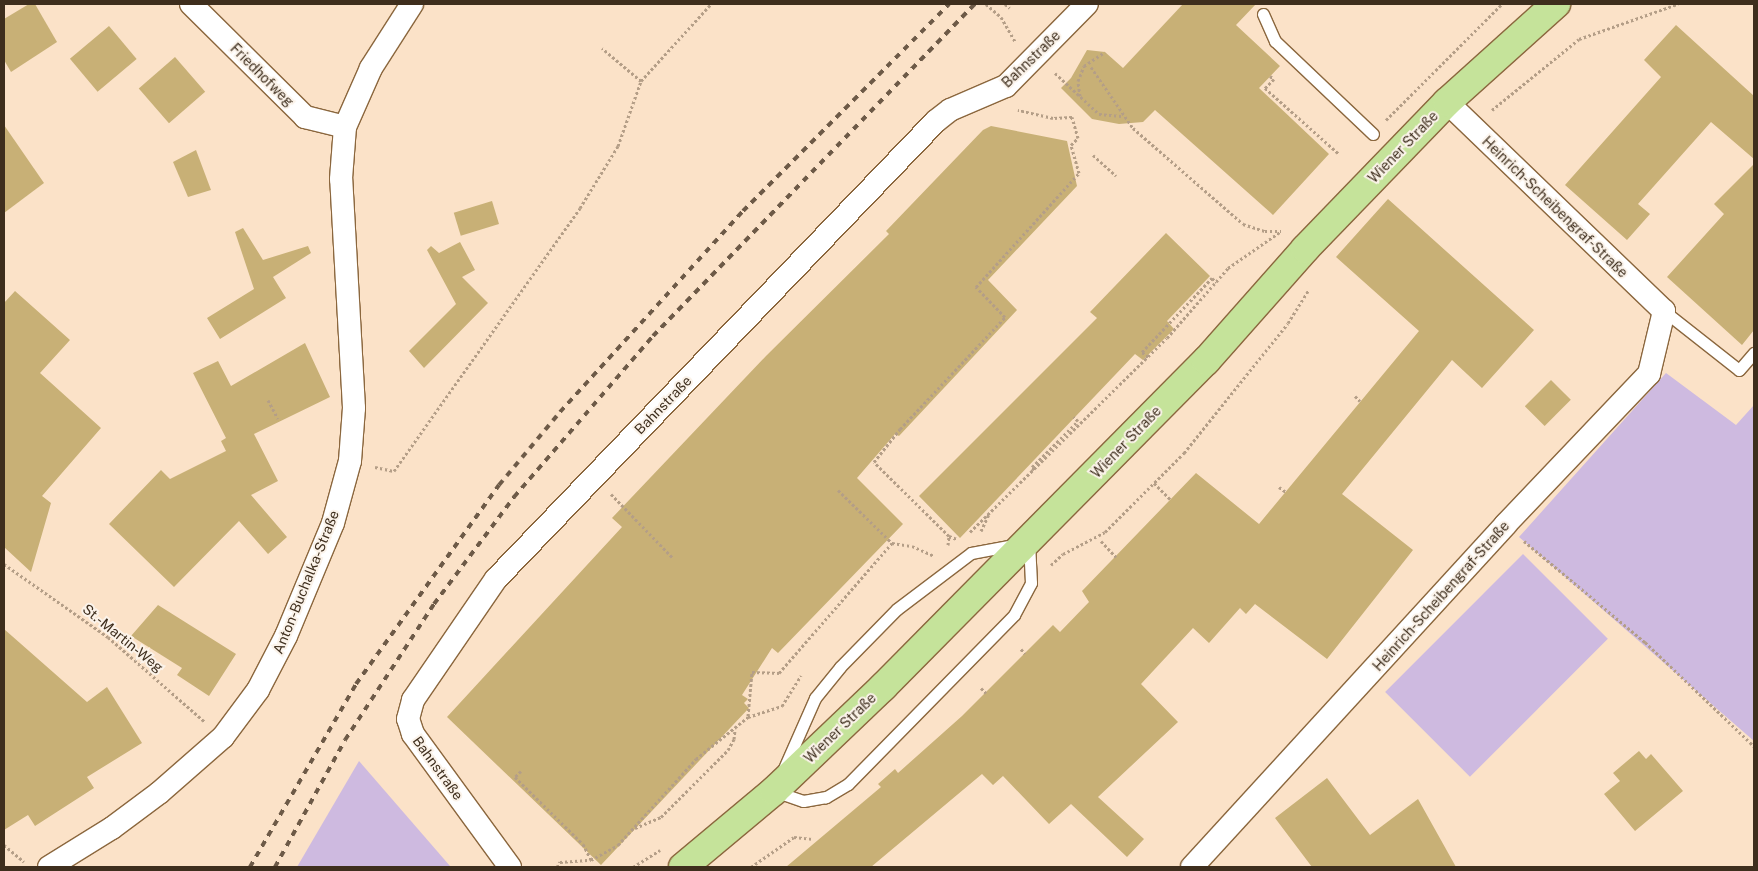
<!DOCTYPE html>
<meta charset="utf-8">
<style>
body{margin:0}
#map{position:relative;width:1758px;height:871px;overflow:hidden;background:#fbe2c8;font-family:"Public Sans",sans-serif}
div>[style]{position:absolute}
.green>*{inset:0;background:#cebae0;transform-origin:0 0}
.building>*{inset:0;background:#c8b076;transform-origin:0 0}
.path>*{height:3px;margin-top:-1.5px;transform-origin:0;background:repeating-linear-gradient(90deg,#b49e87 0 2.5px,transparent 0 5px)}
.roads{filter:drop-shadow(1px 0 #8b673e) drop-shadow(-1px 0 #8b673e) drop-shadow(0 1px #8b673e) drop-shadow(0 -1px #8b673e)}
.service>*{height:11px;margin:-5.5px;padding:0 5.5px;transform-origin:5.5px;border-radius:5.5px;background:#fff}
.minor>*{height:22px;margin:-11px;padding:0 11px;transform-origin:11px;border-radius:11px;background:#fff}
.primary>*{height:28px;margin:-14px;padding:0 14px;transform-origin:14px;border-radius:14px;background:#c5e39a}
.rail>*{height:4px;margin-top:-2px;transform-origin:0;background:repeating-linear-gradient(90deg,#6d5a47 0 6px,transparent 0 12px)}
span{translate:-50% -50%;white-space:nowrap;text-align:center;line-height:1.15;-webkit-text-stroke:4px #fbf3ea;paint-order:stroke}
.street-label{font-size:14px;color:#3e2e1d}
.frame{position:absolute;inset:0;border:5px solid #3e2e1d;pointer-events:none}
</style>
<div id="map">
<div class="green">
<div style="clip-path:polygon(1666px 373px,1736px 425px,1754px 405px,1754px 741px,1519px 537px)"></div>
<div style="left:1523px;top:554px;width:120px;height:195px;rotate:45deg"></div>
<div style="clip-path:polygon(359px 761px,450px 866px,450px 867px,297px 867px)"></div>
</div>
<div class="building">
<div style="clip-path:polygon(29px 4px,35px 4px,57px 42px,11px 72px,4px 60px,4px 19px)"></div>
<div style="clip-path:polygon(1183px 4px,1256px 4px,1236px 25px,1280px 66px,1259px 88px,1329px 154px,1273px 215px,1155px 110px,1143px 122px,1119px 124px,1092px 119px,1061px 88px,1071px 78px,1087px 50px,1105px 52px,1123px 68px)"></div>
<div style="clip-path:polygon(1676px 25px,1754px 96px,1754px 159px,1711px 122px,1638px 204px,1650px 214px,1627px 240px,1565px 185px,1661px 77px,1644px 60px)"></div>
<div style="left:109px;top:26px;width:43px;height:51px;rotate:50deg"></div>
<div style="left:175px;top:57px;width:46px;height:48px;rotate:49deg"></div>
<div style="clip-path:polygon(4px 125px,44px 183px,4px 213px)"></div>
<div style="clip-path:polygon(991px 126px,1067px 141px,1077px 186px,988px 280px,1017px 310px,899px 436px,895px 434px,857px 478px,903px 524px,778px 653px,772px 648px,742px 695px,748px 699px,744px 703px,749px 708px,601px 865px,447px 717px,622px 527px,612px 518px,766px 356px,889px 234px,886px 231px,983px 130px)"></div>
<div style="clip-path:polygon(196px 150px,211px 190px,188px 197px,173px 162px)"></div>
<div style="clip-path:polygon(1754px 164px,1754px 330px,1742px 345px,1667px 277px,1724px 214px,1714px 204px)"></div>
<div style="clip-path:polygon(1388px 199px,1534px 330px,1482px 388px,1452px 360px,1342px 494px,1413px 550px,1327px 659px,1255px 604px,1246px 614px,1240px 608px,1209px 643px,1193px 628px,1141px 684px,1178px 722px,1098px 797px,1144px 839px,1127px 857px,1071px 804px,1049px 824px,1003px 776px,993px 785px,982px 774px,871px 867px,786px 867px,881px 787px,878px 784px,895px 769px,898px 773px,962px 716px,1053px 625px,1060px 632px,1089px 602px,1082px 591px,1196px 473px,1259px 524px,1419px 331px,1336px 257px)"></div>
<div style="left:492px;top:201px;width:24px;height:40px;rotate:73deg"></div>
<div style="clip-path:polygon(243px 228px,263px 260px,308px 246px,311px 253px,273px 277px,286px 298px,220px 339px,207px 318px,254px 289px,235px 232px)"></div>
<div style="clip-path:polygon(1166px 233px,1210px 276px,1167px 321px,1174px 329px,1143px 360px,1135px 354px,960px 538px,919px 496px,1097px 318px,1090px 312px)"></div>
<div style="clip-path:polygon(460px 242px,475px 270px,462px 277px,488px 303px,424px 368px,409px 351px,456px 304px,427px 250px,431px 246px,439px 253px)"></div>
<div style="clip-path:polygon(15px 291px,70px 340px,40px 373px,101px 428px,42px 496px,51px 503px,31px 572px,4px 547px,4px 303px)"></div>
<div style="clip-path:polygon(305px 343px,330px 397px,254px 434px,278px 481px,251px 495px,287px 537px,268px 554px,239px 521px,174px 587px,109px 524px,161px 470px,170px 479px,226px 451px,221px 441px,226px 438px,193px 373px,218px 361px,231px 386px)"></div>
<div style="left:1551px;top:380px;width:28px;height:37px;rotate:45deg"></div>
<div style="clip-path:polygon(158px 605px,236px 654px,209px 696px,177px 675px,182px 668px,131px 636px)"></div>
<div style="clip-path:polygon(4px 629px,87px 702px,107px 687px,142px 743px,87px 777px,94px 788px,35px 826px,28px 815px,4px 830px)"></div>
<div style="clip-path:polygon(1639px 751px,1646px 759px,1651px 754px,1683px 791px,1635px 831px,1604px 794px,1620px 781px,1613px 773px)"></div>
<div style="clip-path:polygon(1327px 778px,1370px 835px,1418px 799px,1456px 867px,1312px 867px,1275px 818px)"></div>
</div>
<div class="path">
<div style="left:986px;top:4px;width:20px;rotate:41deg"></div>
<div style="left:1001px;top:17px;width:28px;rotate:60deg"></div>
<div style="left:1005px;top:4px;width:6px;rotate:39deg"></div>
<div style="left:1091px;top:67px;width:74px;rotate:55.5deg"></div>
<div style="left:1133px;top:128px;width:146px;rotate:41.1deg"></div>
<div style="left:1243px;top:224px;width:23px;rotate:18deg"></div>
<div style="left:1265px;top:231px;width:16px"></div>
<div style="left:1055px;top:73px;width:60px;rotate:43deg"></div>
<div style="left:1099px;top:114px;width:25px;rotate:5deg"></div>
<div style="left:1270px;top:76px;width:5px;rotate:37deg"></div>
<div style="left:1274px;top:79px;width:13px;rotate:135deg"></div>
<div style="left:1265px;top:88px;width:99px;rotate:41.7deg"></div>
<div style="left:641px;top:81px;width:104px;rotate:-47.7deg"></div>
<div style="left:1080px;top:96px;width:15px;rotate:-98deg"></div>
<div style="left:1078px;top:81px;width:16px;rotate:-68deg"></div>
<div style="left:1084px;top:66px;width:25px;rotate:-34deg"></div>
<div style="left:1492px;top:110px;width:112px;rotate:-39.2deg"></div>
<div style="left:1579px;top:39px;width:105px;rotate:-19.5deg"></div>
<div style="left:1386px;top:120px;width:164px;rotate:-45deg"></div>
<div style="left:1093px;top:155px;width:31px;rotate:42deg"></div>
<div style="left:1148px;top:357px;width:8px;rotate:-140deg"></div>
<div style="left:1142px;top:352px;width:102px;rotate:-46.6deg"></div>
<div style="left:1212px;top:278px;width:6px;rotate:45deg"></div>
<div style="left:1355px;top:396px;width:7px;rotate:45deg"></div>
<div style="left:268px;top:400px;width:21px;rotate:62deg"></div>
<div style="left:375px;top:467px;width:19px;rotate:12deg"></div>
<div style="left:394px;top:471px;width:322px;rotate:-54.7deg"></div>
<div style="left:580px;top:208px;width:73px;rotate:-58.5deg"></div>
<div style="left:618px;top:146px;width:69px;rotate:-70.5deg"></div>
<div style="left:641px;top:81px;width:51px;rotate:-139.8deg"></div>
<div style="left:1034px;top:470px;width:4px;rotate:-124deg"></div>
<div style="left:1032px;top:467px;width:65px;rotate:-45deg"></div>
<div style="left:1078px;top:421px;width:6px;rotate:-135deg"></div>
<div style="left:1154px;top:483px;width:24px;rotate:45deg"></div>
<div style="left:1279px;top:487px;width:9px;rotate:36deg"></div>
<div style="left:838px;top:490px;width:76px;rotate:44.5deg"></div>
<div style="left:892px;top:543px;width:20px;rotate:9deg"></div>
<div style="left:912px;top:546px;width:24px;rotate:24deg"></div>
<div style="left:611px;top:494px;width:88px;rotate:45.9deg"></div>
<div style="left:981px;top:531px;width:19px;rotate:-65deg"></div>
<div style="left:970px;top:532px;width:276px;rotate:-44.6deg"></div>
<div style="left:1167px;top:338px;width:93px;rotate:-48.9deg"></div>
<div style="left:1228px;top:268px;width:63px;rotate:-34.7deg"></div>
<div style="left:949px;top:536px;width:9px;rotate:21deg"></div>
<div style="left:1101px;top:541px;width:22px;rotate:47deg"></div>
<div style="left:1524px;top:541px;width:158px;rotate:39.9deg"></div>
<div style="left:1645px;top:642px;width:151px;rotate:43.7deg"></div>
<div style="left:948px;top:545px;width:9px;rotate:-84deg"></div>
<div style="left:949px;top:536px;width:105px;rotate:-135.4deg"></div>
<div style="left:874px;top:462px;width:42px;rotate:-51.8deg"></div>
<div style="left:900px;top:429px;width:154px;rotate:-46.8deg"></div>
<div style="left:1005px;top:317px;width:42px;rotate:-134deg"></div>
<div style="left:976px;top:287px;width:154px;rotate:-47.9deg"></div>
<div style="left:1079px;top:173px;width:29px;rotate:-106deg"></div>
<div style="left:1071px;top:145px;width:10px;rotate:-45deg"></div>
<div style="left:1078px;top:138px;width:22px;rotate:-106deg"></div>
<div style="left:1072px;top:117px;width:19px;rotate:177deg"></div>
<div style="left:1053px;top:118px;width:36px;rotate:-167deg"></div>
<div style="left:4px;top:564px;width:127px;rotate:35.1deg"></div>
<div style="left:108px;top:637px;width:128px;rotate:41.2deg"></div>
<div style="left:1051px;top:565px;width:16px;rotate:-43deg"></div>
<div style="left:1063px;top:554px;width:47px;rotate:-27.6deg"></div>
<div style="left:1105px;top:532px;width:112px;rotate:-45deg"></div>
<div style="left:1184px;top:453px;width:166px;rotate:-51.3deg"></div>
<div style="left:1288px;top:323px;width:39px;rotate:-58deg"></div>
<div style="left:1021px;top:649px;width:6px;rotate:51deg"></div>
<div style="left:981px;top:688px;width:7px;rotate:45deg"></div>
<div style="left:748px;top:716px;width:44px;rotate:-84.8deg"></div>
<div style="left:752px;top:672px;width:27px;rotate:2deg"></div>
<div style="left:779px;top:673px;width:172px;rotate:-49deg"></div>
<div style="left:521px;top:771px;width:8px;rotate:135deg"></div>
<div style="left:515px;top:777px;width:95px;rotate:44.6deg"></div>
<div style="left:583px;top:844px;width:18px;rotate:63deg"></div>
<div style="left:635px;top:828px;width:28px;rotate:-23deg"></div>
<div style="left:661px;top:817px;width:95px;rotate:-45deg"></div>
<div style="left:728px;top:750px;width:13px;rotate:-61deg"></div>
<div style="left:734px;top:739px;width:10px;rotate:-84deg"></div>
<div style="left:4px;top:845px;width:26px;rotate:40deg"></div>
<div style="left:557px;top:867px;width:6px;rotate:-59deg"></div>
<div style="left:560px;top:862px;width:31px;rotate:-4deg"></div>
<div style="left:591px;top:860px;width:31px;rotate:-29deg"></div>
<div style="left:618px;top:845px;width:116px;rotate:-47.8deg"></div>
<div style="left:696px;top:759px;width:67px;rotate:-38.9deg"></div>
<div style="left:748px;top:717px;width:36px;rotate:-18deg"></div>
<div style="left:782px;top:706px;width:36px;rotate:-58deg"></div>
<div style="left:633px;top:867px;width:32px;rotate:-32deg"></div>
<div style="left:751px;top:867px;width:52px;rotate:-34.9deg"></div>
<div style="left:794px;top:837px;width:18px;rotate:6deg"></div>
</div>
<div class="roads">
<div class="service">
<div style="left:1263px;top:14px;width:30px;rotate:66deg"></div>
<div style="left:1275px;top:41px;width:135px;rotate:43.5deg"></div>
<div style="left:1664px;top:311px;width:95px;rotate:38.2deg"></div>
<div style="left:1739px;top:370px;width:23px;rotate:-49deg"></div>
<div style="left:1029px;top:542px;width:41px;rotate:87.2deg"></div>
<div style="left:1031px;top:583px;width:36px;rotate:118deg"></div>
<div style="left:1014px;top:615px;width:237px;rotate:134.5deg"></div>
<div style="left:848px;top:784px;width:26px;rotate:149deg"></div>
<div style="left:826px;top:797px;width:23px;rotate:170deg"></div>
<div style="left:803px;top:801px;width:31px;rotate:-161deg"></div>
<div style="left:774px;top:791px;width:102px;rotate:-66.2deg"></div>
<div style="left:815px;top:698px;width:40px;rotate:-51deg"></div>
<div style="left:840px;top:667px;width:81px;rotate:-45.5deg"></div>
<div style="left:897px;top:609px;width:93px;rotate:-37.1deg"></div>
<div style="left:971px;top:553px;width:59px;rotate:-10.7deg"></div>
</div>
<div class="minor">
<div style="left:191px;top:4px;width:161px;rotate:44.7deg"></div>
<div style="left:305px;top:117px;width:41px;rotate:14deg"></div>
<div style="left:49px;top:867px;width:74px;rotate:-31.8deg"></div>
<div style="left:112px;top:828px;width:59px;rotate:-36.7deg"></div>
<div style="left:159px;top:793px;width:85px;rotate:-41.2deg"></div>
<div style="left:223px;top:737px;width:59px;rotate:-53.3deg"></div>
<div style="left:258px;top:690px;width:61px;rotate:-62.6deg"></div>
<div style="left:286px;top:636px;width:122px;rotate:-67.4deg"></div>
<div style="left:333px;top:523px;width:64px;rotate:-74.7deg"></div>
<div style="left:350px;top:461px;width:53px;rotate:-85.7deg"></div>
<div style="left:354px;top:408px;width:229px;rotate:-93.2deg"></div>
<div style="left:341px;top:179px;width:52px;rotate:-85.6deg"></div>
<div style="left:345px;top:127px;width:64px;rotate:-66.2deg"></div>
<div style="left:371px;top:68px;width:76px;rotate:-57.4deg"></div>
<div style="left:510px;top:867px;width:165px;rotate:-126.1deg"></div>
<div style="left:413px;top:734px;width:16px;rotate:-108deg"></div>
<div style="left:408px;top:719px;width:20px;rotate:-75deg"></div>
<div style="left:413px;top:700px;width:147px;rotate:-55.6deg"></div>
<div style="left:496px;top:579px;width:635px;rotate:-46.15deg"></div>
<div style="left:936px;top:121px;width:18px;rotate:-38deg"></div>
<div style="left:950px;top:110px;width:61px;rotate:-23.2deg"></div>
<div style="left:1006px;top:86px;width:115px;rotate:-45.4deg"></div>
<div style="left:1192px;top:867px;width:464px;rotate:-47.5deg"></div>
<div style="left:1505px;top:525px;width:209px;rotate:-46.4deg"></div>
<div style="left:1649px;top:374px;width:65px;rotate:-76.6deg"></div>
<div style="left:1664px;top:311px;width:301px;rotate:-136.1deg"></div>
</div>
<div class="primary">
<div style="left:683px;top:867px;width:119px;rotate:-39.9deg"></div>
<div style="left:774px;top:791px;width:151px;rotate:-43.7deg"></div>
<div style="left:883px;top:687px;width:459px;rotate:-45.3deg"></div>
<div style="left:1206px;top:361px;width:149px;rotate:-48.5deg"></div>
<div style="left:1305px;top:249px;width:204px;rotate:-46deg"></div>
<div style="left:1447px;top:102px;width:147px;rotate:-42deg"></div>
</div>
</div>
<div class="rail">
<div style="left:250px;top:867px;width:211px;rotate:-59.9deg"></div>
<div style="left:356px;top:684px;width:245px;rotate:-54.3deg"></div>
<div style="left:499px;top:485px;width:95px;rotate:-50.1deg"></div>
<div style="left:560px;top:412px;width:272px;rotate:-47.7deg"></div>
<div style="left:743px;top:211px;width:292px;rotate:-45.1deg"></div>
<div style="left:275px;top:867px;width:145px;rotate:-61.1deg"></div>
<div style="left:345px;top:740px;width:163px;rotate:-56.8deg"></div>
<div style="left:434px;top:604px;width:134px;rotate:-53.2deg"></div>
<div style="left:514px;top:497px;width:213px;rotate:-49.2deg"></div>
<div style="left:653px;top:336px;width:463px;rotate:-45.9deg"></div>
</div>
<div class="street-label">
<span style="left:1031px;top:59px;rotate:-44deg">Bahnstraße</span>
<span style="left:262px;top:75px;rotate:45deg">Friedhofweg</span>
<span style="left:1403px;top:147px;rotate:-46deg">Wiener Straße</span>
<span style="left:1555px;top:207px;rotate:44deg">Heinrich-Scheibengraf-Straße</span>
<span style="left:663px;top:405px;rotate:-46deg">Bahnstraße</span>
<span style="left:1126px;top:442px;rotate:-46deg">Wiener Straße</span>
<span style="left:306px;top:582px;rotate:-68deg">Anton-Buchalka-Straße</span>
<span style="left:1441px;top:596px;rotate:-48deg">Heinrich-Scheibengraf-Straße</span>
<span style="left:123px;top:638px;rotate:39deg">St.-Martin-Weg</span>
<span style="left:840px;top:728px;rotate:-44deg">Wiener Straße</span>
<span style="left:438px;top:768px;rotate:54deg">Bahnstraße</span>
</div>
<div class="frame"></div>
</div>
